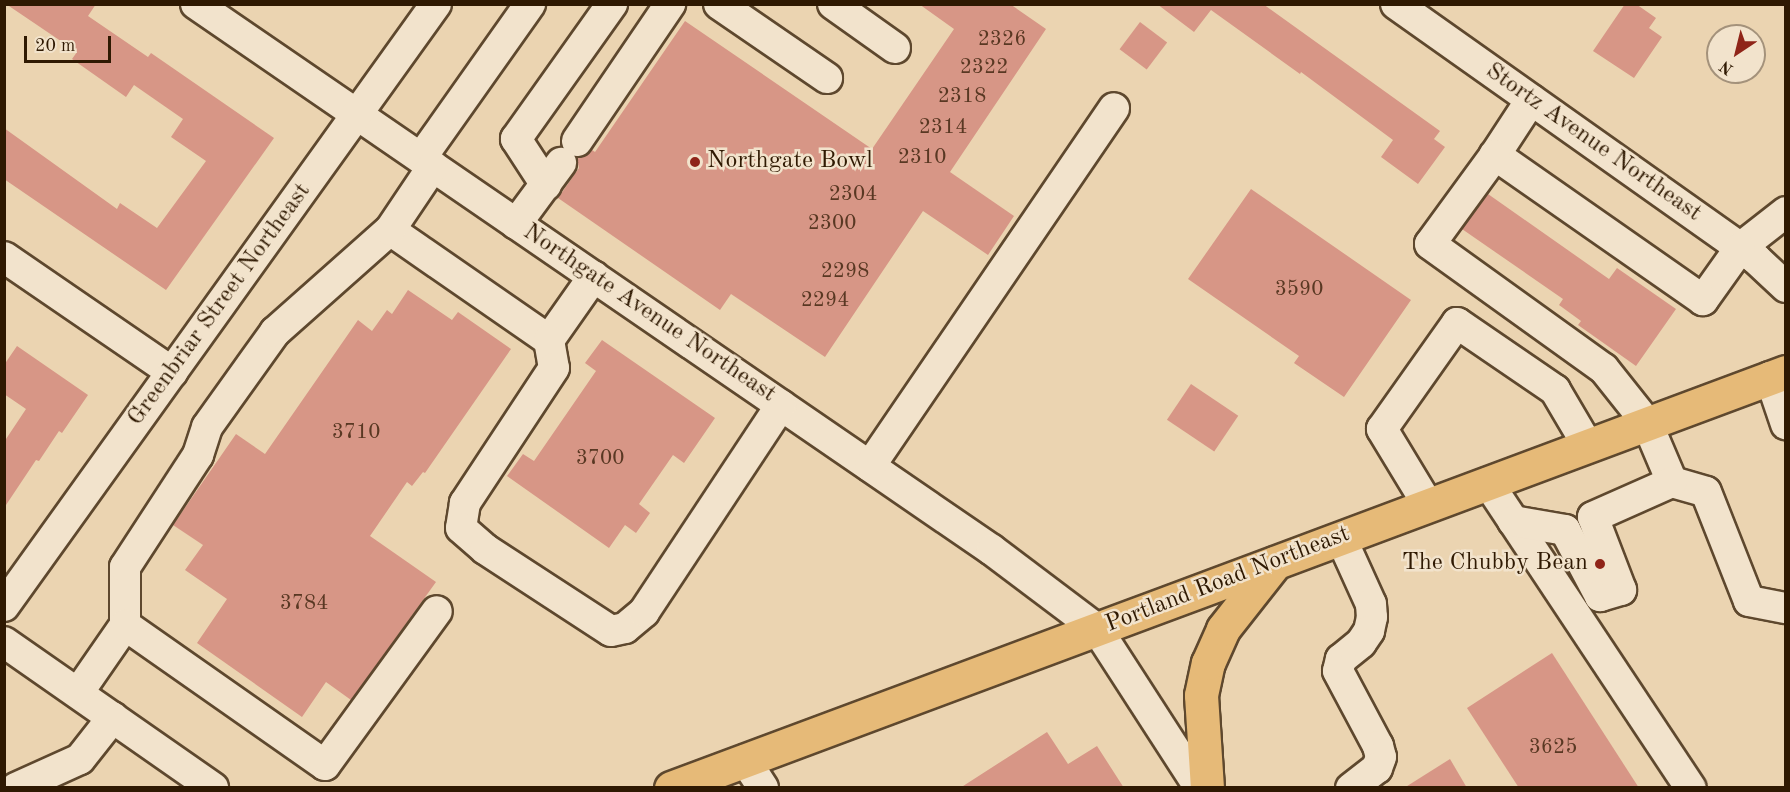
<!DOCTYPE html>
<style>
body{margin:0}
#map{position:relative;width:1790px;height:792px;overflow:hidden;background:#ebd4b1;font-family:"Old Standard TT",serif}
div>[style]{position:absolute}
.building>*{inset:0;background:#d79686;transform-origin:0 0}
.roads{filter:drop-shadow(2px 0 #5e482e) drop-shadow(-2px 0 #5e482e) drop-shadow(0 2px #5e482e) drop-shadow(0 -2px #5e482e)}
.minor>*{height:30px;margin:-15px;padding:0 15px;transform-origin:15px;border-radius:15px;background:#f2e3cc}
.major>*{height:33px;margin:-16.5px;padding:0 16.5px;transform-origin:16.5px;border-radius:16.5px;background:#e6ba78}
.dots>*{width:16px;height:16px;translate:-50% -50%;box-sizing:border-box;border:3px solid #f2e3cc;border-radius:50%}
span{translate:-50% -50%;white-space:nowrap;text-align:center;line-height:1.15;-webkit-text-stroke:5px #f2e3cc;paint-order:stroke}
.number-label{font-size:21px;color:#593823}
.number-label span{-webkit-text-stroke-width:0}
.street-label{font-size:24px;color:#2f1902}
.poi-label{font-size:24px;color:#2f1902}
.left{translate:0 -50%;text-align:left}
.right{translate:-100% -50%;text-align:right}
.frame{position:absolute;inset:0;border:6px solid #2f1902;pointer-events:none}
.north{position:absolute;left:1706px;top:24px;width:60px;height:60px;box-sizing:border-box;background:#f2e3cc;border:2px solid #a4927b;border-radius:50%;rotate:215deg;font-size:16px;font-weight:700;line-height:24px;text-align:center;color:#2f1902}
.north::after{content:'';display:block;margin:auto;width:21px;height:27px;background:#8f2418;clip-path:polygon(50% 0,100% 100%,50% 72%,0 100%)}
.scale{position:absolute;left:24px;top:36px;width:87px;height:27px;box-sizing:border-box;border:3px solid #2f1902;border-top:0;padding-left:8px;font-size:18px;line-height:21px;white-space:nowrap;color:#2f1902;-webkit-text-stroke:4px #f2e3cc;paint-order:stroke}
</style>
<div id="map">
<div class="building">
<div style="clip-path:polygon(6px 4px,96px 4px,88px 16px,148px 57px,151px 53px,274px 138px,166px 290px,4px 179px,4px 128px,117px 209px,120px 203px,157px 228px,206px 161px,171px 137px,183px 119px,134px 85px,126px 97px,72px 59px,77px 52px)"></div>
<div style="clip-path:polygon(919px 4px,1010px 4px,1046px 29px,950px 172px,1014px 216px,988px 255px,923px 211px,825px 357px,731px 294px,720px 310px,558px 198px,579px 168px,577px 158px,585px 156px,592px 150px,595px 152px,685px 21px,872px 149px,954px 29px)"></div>
<div style="clip-path:polygon(1157px 4px,1263px 4px,1440px 131px,1434px 139px,1445px 147px,1418px 184px,1381px 157px,1393px 140px,1301px 72px,1300px 74px,1211px 10px,1194px 32px)"></div>
<div style="clip-path:polygon(1625px 4px,1636px 4px,1656px 18px,1649px 28px,1662px 37px,1634px 78px,1593px 51px)"></div>
<div style="left:1140px;top:22px;width:34px;height:34px;rotate:37deg"></div>
<div style="clip-path:polygon(1251px 189px,1411px 300px,1344px 397px,1294px 363px,1299px 356px,1188px 279px)"></div>
<div style="clip-path:polygon(1488px 194px,1609px 279px,1617px 268px,1676px 309px,1636px 366px,1578px 325px,1581px 321px,1559px 305px,1563px 299px,1462px 229px)"></div>
<div style="clip-path:polygon(408px 290px,452px 320px,458px 312px,511px 349px,425px 473px,423px 472px,412px 486px,407px 482px,370px 536px,436px 582px,351px 700px,326px 682px,302px 717px,197px 643px,227px 599px,185px 570px,203px 545px,173px 525px,236px 434px,265px 454px,358px 320px,372px 331px,387px 310px,392px 314px)"></div>
<div style="clip-path:polygon(602px 340px,715px 418px,684px 463px,673px 455px,639px 504px,650px 513px,636px 533px,625px 525px,609px 548px,507px 476px,523px 454px,534px 461px,596px 371px,585px 363px)"></div>
<div style="clip-path:polygon(17px 346px,88px 395px,62px 433px,59px 431px,39px 461px,36px 460px,4px 508px,4px 442px,26px 409px,4px 394px,4px 365px)"></div>
<div style="left:1191px;top:384px;width:57px;height:43px;rotate:34deg"></div>
<div style="clip-path:polygon(1552px 653px,1639px 788px,1519px 788px,1467px 708px)"></div>
<div style="clip-path:polygon(1047px 732px,1068px 764px,1097px 746px,1124px 788px,960px 788px)"></div>
<div style="clip-path:polygon(1450px 759px,1467px 788px,1404px 788px)"></div>
</div>
<div class="roads">
<div class="minor">
<div style="left:196px;top:4px;width:965px;rotate:34.45deg"></div>
<div style="left:992px;top:550px;width:131px;rotate:37deg"></div>
<div style="left:1097px;top:629px;width:189px;rotate:57.1deg"></div>
<div style="left:719px;top:4px;width:131px;rotate:34.4deg"></div>
<div style="left:833px;top:4px;width:76px;rotate:35.4deg"></div>
<div style="left:1396px;top:4px;width:441px;rotate:35.3deg"></div>
<div style="left:1756px;top:259px;width:41px;rotate:43deg"></div>
<div style="left:577px;top:141px;width:166px;rotate:-55.8deg"></div>
<div style="left:1495px;top:155px;width:66px;rotate:-56.8deg"></div>
<div style="left:421px;top:158px;width:189px;rotate:-54.7deg"></div>
<div style="left:546px;top:185px;width:55px;rotate:-123.1deg"></div>
<div style="left:516px;top:139px;width:166px;rotate:-54.6deg"></div>
<div style="left:1786px;top:212px;width:58px;rotate:142deg"></div>
<div style="left:1740px;top:248px;width:64px;rotate:125.4deg"></div>
<div style="left:1703px;top:300px;width:254px;rotate:-145.1deg"></div>
<div style="left:1495px;top:155px;width:110px;rotate:126.1deg"></div>
<div style="left:1430px;top:244px;width:214px;rotate:35.7deg"></div>
<div style="left:1604px;top:369px;width:69px;rotate:51.5deg"></div>
<div style="left:1647px;top:423px;width:64px;rotate:67deg"></div>
<div style="left:1672px;top:482px;width:35px;rotate:16deg"></div>
<div style="left:1706px;top:492px;width:117px;rotate:68.5deg"></div>
<div style="left:1749px;top:601px;width:38px;rotate:11deg"></div>
<div style="left:516px;top:224px;width:76px;rotate:-53.6deg"></div>
<div style="left:390px;top:230px;width:193px;rotate:34.7deg"></div>
<div style="left:549px;top:340px;width:78px;rotate:-54.9deg"></div>
<div style="left:4px;top:257px;width:204px;rotate:34.4deg"></div>
<div style="left:549px;top:340px;width:28px;rotate:80deg"></div>
<div style="left:554px;top:368px;width:162px;rotate:123.4deg"></div>
<div style="left:465px;top:503px;width:25px;rotate:99deg"></div>
<div style="left:461px;top:528px;width:32px;rotate:41deg"></div>
<div style="left:485px;top:549px;width:150px;rotate:33.1deg"></div>
<div style="left:611px;top:631px;width:14px;rotate:-12deg"></div>
<div style="left:625px;top:628px;width:25px;rotate:-40deg"></div>
<div style="left:644px;top:612px;width:248px;rotate:-56.5deg"></div>
<div style="left:1770px;top:377px;width:50px;rotate:71.2deg"></div>
<div style="left:870px;top:466px;width:433px;rotate:-55.7deg"></div>
<div style="left:1488px;top:483px;width:366px;rotate:56.4deg"></div>
<div style="left:1428px;top:505px;width:89px;rotate:-121.2deg"></div>
<div style="left:1382px;top:429px;width:130px;rotate:-54.7deg"></div>
<div style="left:1457px;top:323px;width:119px;rotate:34.4deg"></div>
<div style="left:1555px;top:390px;width:65px;rotate:59.5deg"></div>
<div style="left:1513px;top:521px;width:53px;rotate:9.8deg"></div>
<div style="left:1565px;top:530px;width:75px;rotate:62.1deg"></div>
<div style="left:1600px;top:596px;width:22px;rotate:-16deg"></div>
<div style="left:1621px;top:590px;width:78px;rotate:-111deg"></div>
<div style="left:1593px;top:517px;width:86px;rotate:-23.9deg"></div>
<div style="left:1341px;top:538px;width:72px;rotate:65.6deg"></div>
<div style="left:1371px;top:604px;width:13px;rotate:86deg"></div>
<div style="left:1372px;top:617px;width:14px;rotate:102deg"></div>
<div style="left:1369px;top:631px;width:14px;rotate:124deg"></div>
<div style="left:1361px;top:643px;width:26px;rotate:141deg"></div>
<div style="left:1341px;top:659px;width:12px;rotate:104deg"></div>
<div style="left:1338px;top:671px;width:85px;rotate:61.9deg"></div>
<div style="left:1378px;top:746px;width:11px;rotate:75deg"></div>
<div style="left:1381px;top:757px;width:12px;rotate:110deg"></div>
<div style="left:1377px;top:768px;width:33px;rotate:142deg"></div>
<div style="left:4px;top:606px;width:741px;rotate:-54.34deg"></div>
<div style="left:125px;top:625px;width:58px;rotate:-90deg"></div>
<div style="left:125px;top:567px;width:134px;rotate:-56.9deg"></div>
<div style="left:198px;top:455px;width:29px;rotate:-72deg"></div>
<div style="left:207px;top:427px;width:117px;rotate:-54.4deg"></div>
<div style="left:275px;top:332px;width:154px;rotate:-41.6deg"></div>
<div style="left:390px;top:230px;width:77px;rotate:-56.1deg"></div>
<div style="left:4px;top:642px;width:255px;rotate:34.9deg"></div>
<div style="left:78px;top:693px;width:83px;rotate:-55.3deg"></div>
<div style="left:125px;top:625px;width:244px;rotate:35deg"></div>
<div style="left:325px;top:765px;width:190px;rotate:-54deg"></div>
<div style="left:745px;top:760px;width:33px;rotate:57deg"></div>
<div style="left:16px;top:788px;width:70px;rotate:-24.4deg"></div>
<div style="left:80px;top:759px;width:53px;rotate:-51.8deg"></div>
</div>
<div class="major">
<div style="left:671px;top:788px;width:1190px;rotate:-20.46deg"></div>
<div style="left:1207px;top:788px;width:93px;rotate:-93.7deg"></div>
<div style="left:1201px;top:695px;width:33px;rotate:-78deg"></div>
<div style="left:1208px;top:663px;width:37px;rotate:-66deg"></div>
<div style="left:1223px;top:629px;width:84px;rotate:-51.8deg"></div>
</div>
</div>
<div class="dots">
<div style="left:695px;top:162px;background:#8f2418"></div>
<div style="left:1600px;top:564px;background:#8f2418"></div>
</div>
<div class="number-label">
<span style="left:1002px;top:40px">2326</span>
<span style="left:984px;top:68px">2322</span>
<span style="left:962px;top:97px">2318</span>
<span style="left:943px;top:128px">2314</span>
<span style="left:922px;top:158px">2310</span>
<span style="left:853px;top:195px">2304</span>
<span style="left:832px;top:224px">2300</span>
<span style="left:845px;top:272px">2298</span>
<span style="left:1299px;top:290px">3590</span>
<span style="left:825px;top:301px">2294</span>
<span style="left:356px;top:433px">3710</span>
<span style="left:600px;top:459px">3700</span>
<span style="left:304px;top:604px">3784</span>
<span style="left:1553px;top:748px">3625</span>
</div>
<div class="street-label">
<span style="left:1593px;top:143px;rotate:35deg">Stortz Avenue Northeast</span>
<span style="left:220px;top:305px;rotate:-54deg">Greenbriar Street Northeast</span>
<span style="left:649px;top:314px;rotate:34deg">Northgate Avenue Northeast</span>
<span style="left:1228px;top:580px;rotate:-21deg">Portland Road Northeast</span>
</div>
<div class="poi-label">
<span class="left" style="left:707px;top:162px">Northgate Bowl</span>
<span class="right" style="left:1588px;top:564px">The Chubby Bean</span>
</div>
<div class="frame"></div>
<div class="north">N</div>
<div class="scale">20 m</div>
</div>
